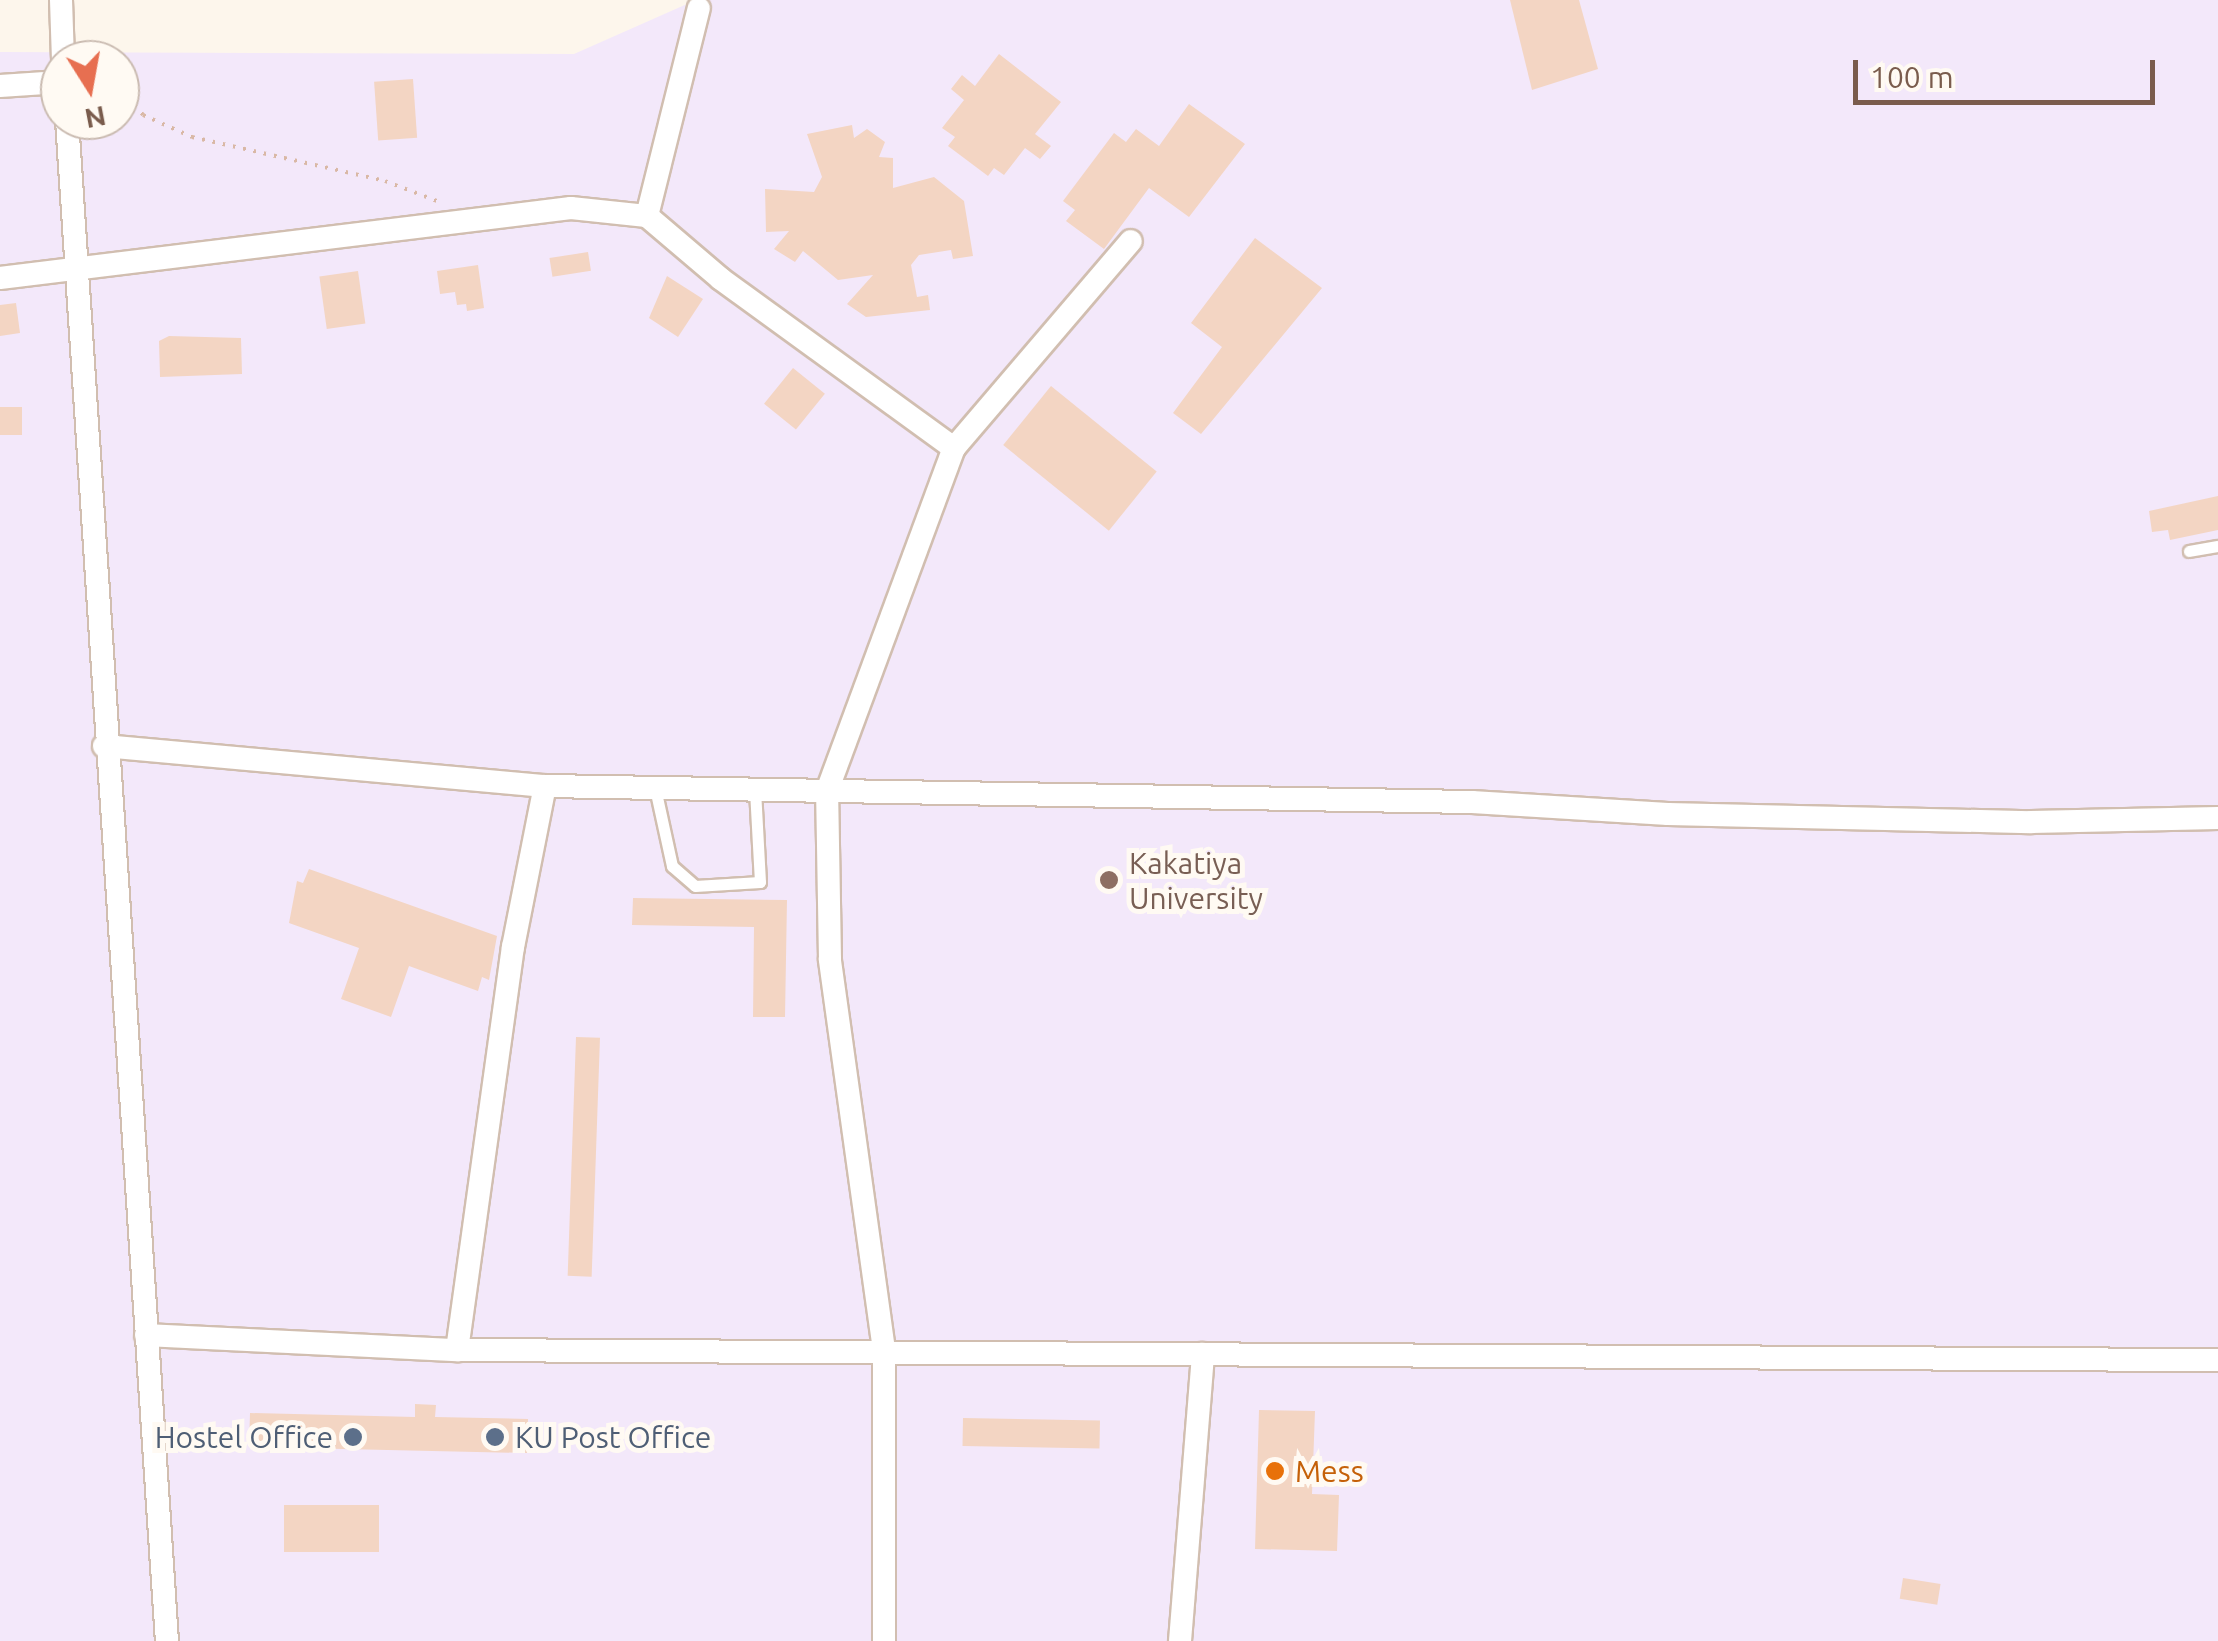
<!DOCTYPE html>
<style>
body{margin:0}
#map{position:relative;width:2218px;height:1641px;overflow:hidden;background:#fdf6ec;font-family:Ubuntu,sans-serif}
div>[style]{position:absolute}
.education>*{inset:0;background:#f3e8fa}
.building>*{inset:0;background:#f3d5c3;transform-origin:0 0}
.path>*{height:4px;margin-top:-2px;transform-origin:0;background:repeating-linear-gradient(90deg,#d9b8a5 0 2.5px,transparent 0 10.5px)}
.roads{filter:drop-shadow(2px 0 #d1beb0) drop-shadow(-2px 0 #d1beb0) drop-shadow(0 2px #d1beb0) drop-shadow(0 -2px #d1beb0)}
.service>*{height:11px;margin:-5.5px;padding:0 5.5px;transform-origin:5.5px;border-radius:5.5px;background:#fff}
.minor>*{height:22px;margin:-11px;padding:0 11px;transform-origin:11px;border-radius:11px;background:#fff}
.dots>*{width:28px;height:28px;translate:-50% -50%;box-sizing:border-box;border:5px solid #fffaf3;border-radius:50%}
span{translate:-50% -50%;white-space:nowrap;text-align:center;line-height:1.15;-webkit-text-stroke:10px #fffaf3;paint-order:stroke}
.education-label{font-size:30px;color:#785e54}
.left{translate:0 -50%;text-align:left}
.service-label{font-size:30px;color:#4e5e75}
.right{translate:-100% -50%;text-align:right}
.food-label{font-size:30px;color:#c56008}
.north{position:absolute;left:40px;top:40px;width:100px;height:100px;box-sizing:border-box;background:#fffaf3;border:2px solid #cabbb1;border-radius:50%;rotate:169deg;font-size:28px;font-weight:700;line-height:40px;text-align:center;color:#7a5c4d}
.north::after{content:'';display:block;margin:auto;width:35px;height:45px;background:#e76f51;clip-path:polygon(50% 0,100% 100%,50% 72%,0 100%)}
.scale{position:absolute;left:1853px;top:60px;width:302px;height:45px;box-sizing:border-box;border:5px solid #7a5c4d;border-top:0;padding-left:12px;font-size:30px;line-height:35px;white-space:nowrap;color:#7a5c4d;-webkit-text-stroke:8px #fffaf3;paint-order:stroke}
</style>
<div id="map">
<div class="education">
<div style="clip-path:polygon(evenodd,696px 0,2218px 0,2218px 1641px,0 1641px,0 52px,574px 54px,696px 0,60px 60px,120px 60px,120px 120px,60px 120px,60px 60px)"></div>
</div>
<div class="building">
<div style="clip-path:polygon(1510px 0,1579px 0,1598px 69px,1532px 90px)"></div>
<div style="clip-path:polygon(999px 54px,1061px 102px,1035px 134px,1051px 146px,1040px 159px,1025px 148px,1004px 175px,994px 168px,988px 176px,948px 146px,955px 137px,942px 128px,964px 100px,951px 89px,962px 75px,975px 86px)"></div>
<div style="left:413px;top:79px;width:59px;height:39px;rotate:86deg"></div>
<div style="clip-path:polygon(1189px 104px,1245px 144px,1189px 217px,1149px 188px,1104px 249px,1066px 221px,1075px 210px,1063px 201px,1114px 133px,1126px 142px,1136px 129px,1159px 146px)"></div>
<div style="clip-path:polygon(852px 125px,854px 138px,867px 129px,885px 142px,879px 157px,893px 158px,893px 188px,934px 177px,964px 201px,973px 256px,953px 259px,951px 250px,919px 255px,911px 265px,917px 297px,928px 295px,930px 310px,866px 317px,847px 304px,873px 275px,838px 280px,803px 251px,795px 262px,774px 249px,789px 231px,766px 232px,765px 189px,814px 192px,822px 177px,807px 134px)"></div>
<div style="clip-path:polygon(1255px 238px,1322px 288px,1201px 434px,1173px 413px,1222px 347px,1191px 323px)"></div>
<div style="left:588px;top:252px;width:19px;height:39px;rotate:81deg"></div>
<div style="clip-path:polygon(478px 265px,484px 308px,467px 311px,466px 304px,457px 305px,455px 292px,440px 294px,437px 271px)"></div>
<div style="left:358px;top:271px;width:53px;height:39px;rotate:82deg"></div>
<div style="clip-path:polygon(667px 276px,703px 299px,678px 337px,649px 318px)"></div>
<div style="clip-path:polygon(16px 303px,20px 333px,0 336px,0 305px)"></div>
<div style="clip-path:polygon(169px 336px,241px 338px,242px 374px,160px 377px,159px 341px)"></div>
<div style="left:793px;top:368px;width:41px;height:46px;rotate:39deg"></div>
<div style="left:1051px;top:386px;width:136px;height:76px;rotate:39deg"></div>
<div style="left:0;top:407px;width:22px;height:28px"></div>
<div style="clip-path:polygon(2218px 496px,2218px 530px,2170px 540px,2168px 530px,2152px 532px,2149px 511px)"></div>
<div style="clip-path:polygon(309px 869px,497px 936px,489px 980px,482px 977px,478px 991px,409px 966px,391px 1017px,341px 999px,359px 948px,289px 923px,297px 881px,303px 883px)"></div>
<div style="clip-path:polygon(633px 898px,787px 900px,785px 1017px,753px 1017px,754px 927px,632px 925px)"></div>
<div style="left:576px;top:1037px;width:24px;height:239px;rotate:2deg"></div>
<div style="clip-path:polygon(415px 1404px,436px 1405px,435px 1417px,528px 1419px,527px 1453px,249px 1447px,250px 1413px,415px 1417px)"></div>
<div style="clip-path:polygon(1259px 1410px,1315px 1411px,1312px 1494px,1339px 1495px,1337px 1551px,1255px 1549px)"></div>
<div style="left:963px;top:1418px;width:137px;height:28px;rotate:1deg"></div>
<div style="left:284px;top:1505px;width:95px;height:47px"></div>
<div style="left:1903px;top:1578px;width:38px;height:21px;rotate:9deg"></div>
</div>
<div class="path">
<div style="left:120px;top:90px;width:34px;rotate:47deg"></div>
<div style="left:143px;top:115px;width:54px;rotate:24.2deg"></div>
<div style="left:192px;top:137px;width:198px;rotate:12.8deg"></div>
<div style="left:385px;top:181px;width:61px;rotate:21.1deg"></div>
</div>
<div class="roads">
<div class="service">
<div style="left:2189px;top:551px;width:29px;rotate:-10deg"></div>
<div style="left:655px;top:788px;width:80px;rotate:77.7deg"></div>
<div style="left:672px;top:866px;width:30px;rotate:41deg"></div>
<div style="left:695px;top:886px;width:65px;rotate:-3.5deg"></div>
<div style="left:760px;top:882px;width:92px;rotate:-93.1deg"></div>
</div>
<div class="minor">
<div style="left:61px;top:0;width:60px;rotate:88.1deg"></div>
<div style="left:0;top:86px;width:60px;rotate:-3.8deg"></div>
<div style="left:67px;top:120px;width:1524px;rotate:86.24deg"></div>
<div style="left:647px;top:216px;width:214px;rotate:-76deg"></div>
<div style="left:0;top:278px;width:575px;rotate:-6.99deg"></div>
<div style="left:571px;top:208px;width:76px;rotate:6deg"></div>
<div style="left:647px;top:216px;width:97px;rotate:40.4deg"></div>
<div style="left:721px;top:279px;width:288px;rotate:36deg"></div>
<div style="left:104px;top:746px;width:443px;rotate:5.2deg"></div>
<div style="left:545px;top:786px;width:927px;rotate:0.99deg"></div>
<div style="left:1472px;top:802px;width:196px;rotate:3.5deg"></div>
<div style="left:1668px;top:814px;width:363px;rotate:1.3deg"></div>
<div style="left:2031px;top:822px;width:187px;rotate:-1.2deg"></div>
<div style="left:146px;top:1335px;width:311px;rotate:2.8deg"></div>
<div style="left:457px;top:1350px;width:1761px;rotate:0.33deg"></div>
<div style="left:457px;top:1350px;width:407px;rotate:-82.1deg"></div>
<div style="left:513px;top:947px;width:164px;rotate:-78.8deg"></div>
<div style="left:884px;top:1641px;width:291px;rotate:-90deg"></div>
<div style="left:884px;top:1350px;width:395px;rotate:-97.9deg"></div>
<div style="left:830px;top:959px;width:168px;rotate:-91deg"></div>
<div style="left:827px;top:791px;width:366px;rotate:-69.7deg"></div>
<div style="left:954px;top:448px;width:272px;rotate:-49.5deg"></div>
<div style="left:1180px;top:1641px;width:288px;rotate:-85.4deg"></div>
</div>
</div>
<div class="dots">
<div style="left:1109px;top:880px;background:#8d6e63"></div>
<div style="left:353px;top:1437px;background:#5c6f8a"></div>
<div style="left:495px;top:1437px;background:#5c6f8a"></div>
<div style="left:1275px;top:1471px;background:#e8710a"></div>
</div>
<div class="education-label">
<span class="left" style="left:1129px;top:880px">Kakatiya<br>University</span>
</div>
<div class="service-label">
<span class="right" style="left:333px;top:1437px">Hostel Office</span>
<span class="left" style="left:515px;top:1437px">KU Post Office</span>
</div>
<div class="food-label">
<span class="left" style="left:1295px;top:1471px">Mess</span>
</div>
<div class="north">N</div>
<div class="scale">100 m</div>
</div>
